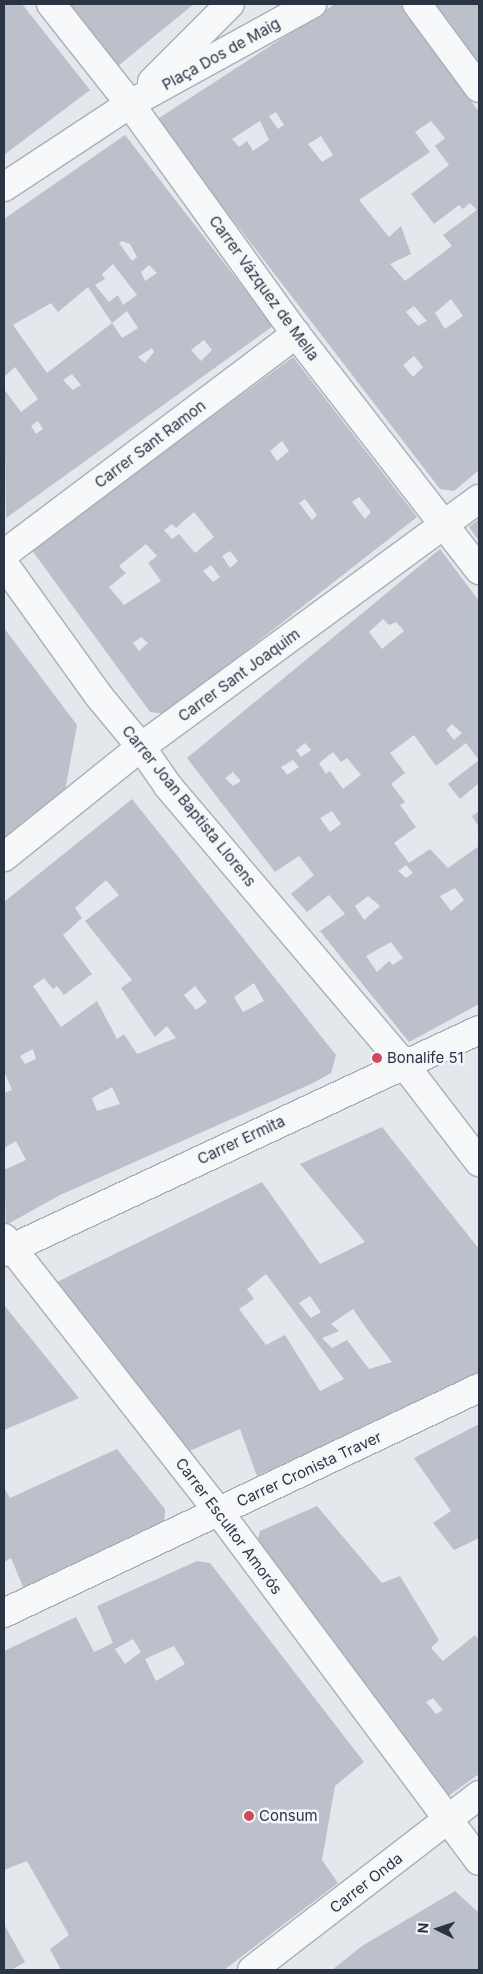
<!DOCTYPE html>
<meta charset="utf-8">
<style>
body{margin:0}
#map{position:relative;width:483px;height:1974px;overflow:hidden;background:#e4e7ec;font-family:Inter,sans-serif}
div>[style]{position:absolute}
.building>*{inset:0;background:#bbc0ca}
.roads{filter:drop-shadow(1px 0 #a9aeb7) drop-shadow(-1px 0 #a9aeb7) drop-shadow(0 1px #a9aeb7) drop-shadow(0 -1px #a9aeb7)}
.minor>*{height:28px;margin:-14px;padding:0 14px;transform-origin:14px;border-radius:14px;background:#f7f8fa}
.dots>*{width:14px;height:14px;translate:-50% -50%;box-sizing:border-box;border:2px solid #f4f6f9;border-radius:50%}
span{translate:-50% -50%;white-space:nowrap;text-align:center;line-height:1.15;-webkit-text-stroke:5px #f4f6f9;paint-order:stroke}
.street-label{font-size:15px;color:#2b3445}
.poi-label{font-size:15px;color:#2b3445}
.left{translate:0 -50%;text-align:left}
.frame{position:absolute;inset:0;border:5px solid #2b3445;pointer-events:none}
.north{position:absolute;left:413px;top:1904px;width:50px;height:50px;-webkit-text-stroke:4px #f4f6f9;paint-order:stroke;rotate:274deg;font-size:14px;font-weight:700;line-height:20px;text-align:center;color:#2b3445}
.north::after{content:'';display:block;margin:auto;width:18px;height:22px;background:#2b3445;clip-path:polygon(50% 0,100% 100%,50% 72%,0 100%)}
</style>
<div id="map">
<div class="building">
<div style="clip-path:polygon(4px 4px,22px 4px,90px 90px,4px 155px)"></div>
<div style="clip-path:polygon(69px 4px,194px 4px,118px 66px)"></div>
<div style="clip-path:polygon(evenodd,335px 4px,400px 4px,479px 112px,479px 470px,454px 491px,440px 489px,156px 120px,335px 4px,276px 112px,284px 125px,278px 129px,269px 116px,276px 112px,335px 4px,260px 121px,269px 140px,253px 151px,247px 141px,239px 147px,232px 139px,260px 121px,335px 4px,431px 121px,445px 138px,435px 146px,449px 165px,411px 194px,434px 224px,459px 205px,463px 209px,470px 203px,477px 210px,443px 235px,452px 246px,405px 281px,390px 264px,411px 254px,401px 226px,389px 237px,359px 200px,430px 152px,415px 132px,431px 121px,335px 4px,321px 136px,333px 155px,322px 162px,308px 144px,321px 136px,335px 4px,451px 299px,463px 316px,445px 329px,435px 313px,451px 299px,335px 4px,414px 306px,427px 321px,418px 326px,406px 312px,414px 306px,335px 4px,414px 356px,423px 367px,413px 377px,403px 365px,414px 356px)"></div>
<div style="clip-path:polygon(434px 4px,479px 4px,479px 65px,469px 52px)"></div>
<div style="clip-path:polygon(evenodd,125px 135px,273px 326px,6px 518px,4px 389px,21px 412px,38px 399px,15px 367px,4px 377px,4px 219px,125px 135px,122px 241px,130px 244px,137px 257px,132px 261px,119px 243px,122px 241px,125px 135px,113px 264px,137px 295px,123px 305px,118px 295px,109px 302px,95px 285px,105px 279px,102px 274px,113px 264px,125px 135px,149px 265px,157px 273px,145px 281px,141px 272px,149px 265px,125px 135px,88px 287px,112px 323px,47px 373px,13px 325px,51px 303px,58px 312px,88px 287px,125px 135px,127px 311px,138px 328px,122px 338px,112px 323px,127px 311px,125px 135px,204px 340px,212px 350px,201px 361px,191px 350px,204px 340px,125px 135px,152px 348px,154px 352px,145px 363px,138px 357px,152px 348px,125px 135px,72px 374px,81px 385px,73px 390px,63px 380px,72px 374px,125px 135px,38px 421px,43px 429px,36px 434px,31px 426px,38px 421px)"></div>
<div style="clip-path:polygon(evenodd,293px 357px,417px 517px,165px 714px,150px 712px,31px 549px,293px 357px,282px 441px,289px 451px,277px 461px,270px 451px,282px 441px,293px 357px,359px 497px,371px 512px,365px 519px,352px 502px,359px 497px,293px 357px,305px 499px,317px 515px,312px 520px,299px 503px,305px 499px,293px 357px,194px 512px,214px 537px,195px 553px,179px 534px,172px 539px,164px 530px,172px 524px,176px 528px,194px 512px,293px 357px,146px 544px,157px 556px,148px 563px,161px 581px,124px 605px,109px 587px,126px 573px,119px 566px,146px 544px,293px 357px,230px 551px,238px 561px,230px 568px,222px 556px,230px 551px,293px 357px,211px 565px,220px 577px,213px 582px,203px 571px,211px 565px,293px 357px,141px 637px,148px 643px,139px 651px,133px 643px,141px 637px)"></div>
<div style="clip-path:polygon(479px 519px,479px 541px,469px 527px)"></div>
<div style="clip-path:polygon(evenodd,440px 549px,479px 601px,479px 783px,460px 799px,448px 784px,479px 760px,466px 743px,436px 766px,414px 735px,390px 753px,405px 773px,391px 784px,405px 802px,400px 805px,416px 827px,394px 843px,409px 863px,430px 849px,448px 868px,479px 846px,479px 1004px,409px 1042px,320px 931px,345px 914px,329px 895px,307px 912px,291px 894px,314px 875px,299px 856px,275px 872px,187px 758px,440px 549px,383px 619px,389px 625px,396px 622px,404px 631px,382px 649px,369px 632px,383px 619px,440px 549px,452px 724px,462px 733px,454px 740px,446px 730px,452px 724px,440px 549px,305px 743px,311px 750px,301px 757px,296px 750px,305px 743px,440px 549px,333px 752px,341px 762px,347px 758px,361px 775px,343px 789px,330px 771px,326px 774px,319px 763px,333px 752px,440px 549px,293px 760px,299px 767px,287px 775px,281px 767px,293px 760px,440px 549px,233px 772px,241px 781px,233px 786px,225px 778px,233px 772px,440px 549px,332px 811px,341px 824px,330px 832px,320px 818px,332px 811px,440px 549px,406px 865px,413px 873px,406px 878px,398px 871px,406px 865px,440px 549px,455px 888px,464px 900px,451px 911px,440px 896px,455px 888px,440px 549px,368px 896px,380px 906px,364px 920px,355px 906px,368px 896px,440px 549px,391px 942px,403px 958px,393px 965px,389px 961px,377px 972px,366px 956px,391px 942px)"></div>
<div style="clip-path:polygon(4px 628px,77px 725px,65px 791px,4px 840px)"></div>
<div style="clip-path:polygon(evenodd,132px 799px,336px 1055px,331px 1073px,311px 1084px,60px 1195px,6px 1225px,4px 1170px,26px 1160px,16px 1141px,4px 1148px,4px 1093px,12px 1090px,4px 1071px,4px 902px,132px 799px,106px 880px,119px 895px,85px 921px,132px 980px,121px 988px,155px 1037px,167px 1026px,176px 1038px,137px 1054px,124px 1034px,117px 1039px,97px 1001px,61px 1027px,33px 986px,44px 978px,53px 989px,57px 986px,64px 995px,92px 974px,63px 935px,82px 918px,75px 908px,106px 880px,132px 799px,254px 983px,264px 1001px,243px 1012px,234px 997px,254px 983px,132px 799px,195px 986px,207px 1002px,196px 1010px,184px 995px,195px 986px,132px 799px,33px 1049px,36px 1059px,25px 1064px,20px 1056px,33px 1049px,132px 799px,112px 1087px,120px 1104px,97px 1111px,92px 1098px,112px 1087px)"></div>
<div style="clip-path:polygon(479px 811px,479px 827px,472px 816px)"></div>
<div style="clip-path:polygon(evenodd,382px 1127px,479px 1249px,479px 1375px,257px 1476px,240px 1429px,185px 1453px,55px 1283px,262px 1182px,320px 1264px,365px 1242px,300px 1164px,382px 1127px,266px 1274px,344px 1379px,320px 1391px,285px 1335px,266px 1345px,239px 1309px,254px 1299px,247px 1289px,266px 1274px,382px 1127px,310px 1296px,321px 1312px,311px 1318px,299px 1303px,310px 1296px,382px 1127px,353px 1309px,366px 1328px,392px 1362px,369px 1369px,347px 1340px,332px 1348px,322px 1338px,339px 1331px,331px 1324px,353px 1309px)"></div>
<div style="clip-path:polygon(4px 1305px,79px 1398px,4px 1430px)"></div>
<div style="clip-path:polygon(479px 1424px,479px 1538px,454px 1550px,433px 1523px,451px 1511px,414px 1458px)"></div>
<div style="clip-path:polygon(117px 1449px,165px 1509px,164px 1528px,24px 1589px,11px 1558px,4px 1562px,4px 1488px,10px 1498px)"></div>
<div style="clip-path:polygon(evenodd,317px 1506px,382px 1583px,400px 1576px,439px 1640px,431px 1648px,443px 1661px,475px 1635px,479px 1640px,479px 1774px,447px 1797px,255px 1551px,260px 1531px,317px 1506px,433px 1698px,443px 1710px,436px 1714px,426px 1702px,433px 1698px)"></div>
<div style="clip-path:polygon(evenodd,197px 1561px,210px 1563px,364px 1762px,335px 1786px,322px 1860px,338px 1883px,224px 1970px,61px 1970px,50px 1949px,69px 1935px,27px 1861px,4px 1870px,4px 1651px,76px 1617px,94px 1652px,113px 1643px,97px 1606px,197px 1561px,133px 1639px,141px 1652px,125px 1664px,115px 1649px,133px 1639px,197px 1561px,174px 1646px,185px 1664px,156px 1681px,145px 1659px,174px 1646px)"></div>
<div style="clip-path:polygon(455px 1891px,479px 1913px,479px 1970px,332px 1970px,362px 1946px)"></div>
<div style="clip-path:polygon(4px 1924px,25px 1962px,11px 1970px,4px 1970px)"></div>
</div>
<div class="roads">
<div class="minor">
<div style="left:51px;top:4px;width:127px;rotate:51.7deg"></div>
<div style="left:130px;top:104px;width:284px;rotate:54.2deg"></div>
<div style="left:296px;top:334px;width:299px;rotate:52.2deg"></div>
<div style="left:417px;top:4px;width:104px;rotate:53.6deg"></div>
<div style="left:152px;top:82px;width:110px;rotate:-45deg"></div>
<div style="left:4px;top:187px;width:151px;rotate:-33.4deg"></div>
<div style="left:130px;top:104px;width:208px;rotate:-28.8deg"></div>
<div style="left:4px;top:554px;width:366px;rotate:-37deg"></div>
<div style="left:4px;top:564px;width:161px;rotate:54.3deg"></div>
<div style="left:98px;top:695px;width:67px;rotate:50.4deg"></div>
<div style="left:141px;top:747px;width:47px;rotate:55.3deg"></div>
<div style="left:168px;top:786px;width:363px;rotate:49.7deg"></div>
<div style="left:403px;top:1063px;width:125px;rotate:52.5deg"></div>
<div style="left:4px;top:857px;width:176px;rotate:-38.8deg"></div>
<div style="left:141px;top:747px;width:419px;rotate:-36.3deg"></div>
<div style="left:4px;top:1238px;width:348px;rotate:51.9deg"></div>
<div style="left:219px;top:1512px;width:435px;rotate:53.3deg"></div>
<div style="left:4px;top:1252px;width:524px;rotate:-25.05deg"></div>
<div style="left:4px;top:1613px;width:526px;rotate:-25.35deg"></div>
<div style="left:252px;top:1970px;width:287px;rotate:-37.6deg"></div>
</div>
</div>
<div class="dots">
<div style="left:377px;top:1058px;background:#d1495b"></div>
<div style="left:249px;top:1816px;background:#d1495b"></div>
</div>
<div class="street-label">
<span style="left:221px;top:54px;rotate:-29deg">Plaça Dos de Maig</span>
<span style="left:264px;top:288px;rotate:54deg">Carrer Vázquez de Mella</span>
<span style="left:150px;top:444px;rotate:-37deg">Carrer Sant Ramon</span>
<span style="left:239px;top:675px;rotate:-36deg">Carrer Sant Joaquim</span>
<span style="left:189px;top:806px;rotate:51deg">Carrer Joan Baptista Llorens</span>
<span style="left:241px;top:1140px;rotate:-25deg">Carrer Ermita</span>
<span style="left:309px;top:1469px;rotate:-25deg">Carrer Cronista Traver</span>
<span style="left:229px;top:1526px;rotate:53deg">Carrer Escultor Amorós</span>
<span style="left:366px;top:1883px;rotate:-38deg">Carrer Onda</span>
</div>
<div class="poi-label">
<span class="left" style="left:387px;top:1058px">Bonalife 51</span>
<span class="left" style="left:259px;top:1816px">Consum</span>
</div>
<div class="frame"></div>
<div class="north">N</div>
</div>
